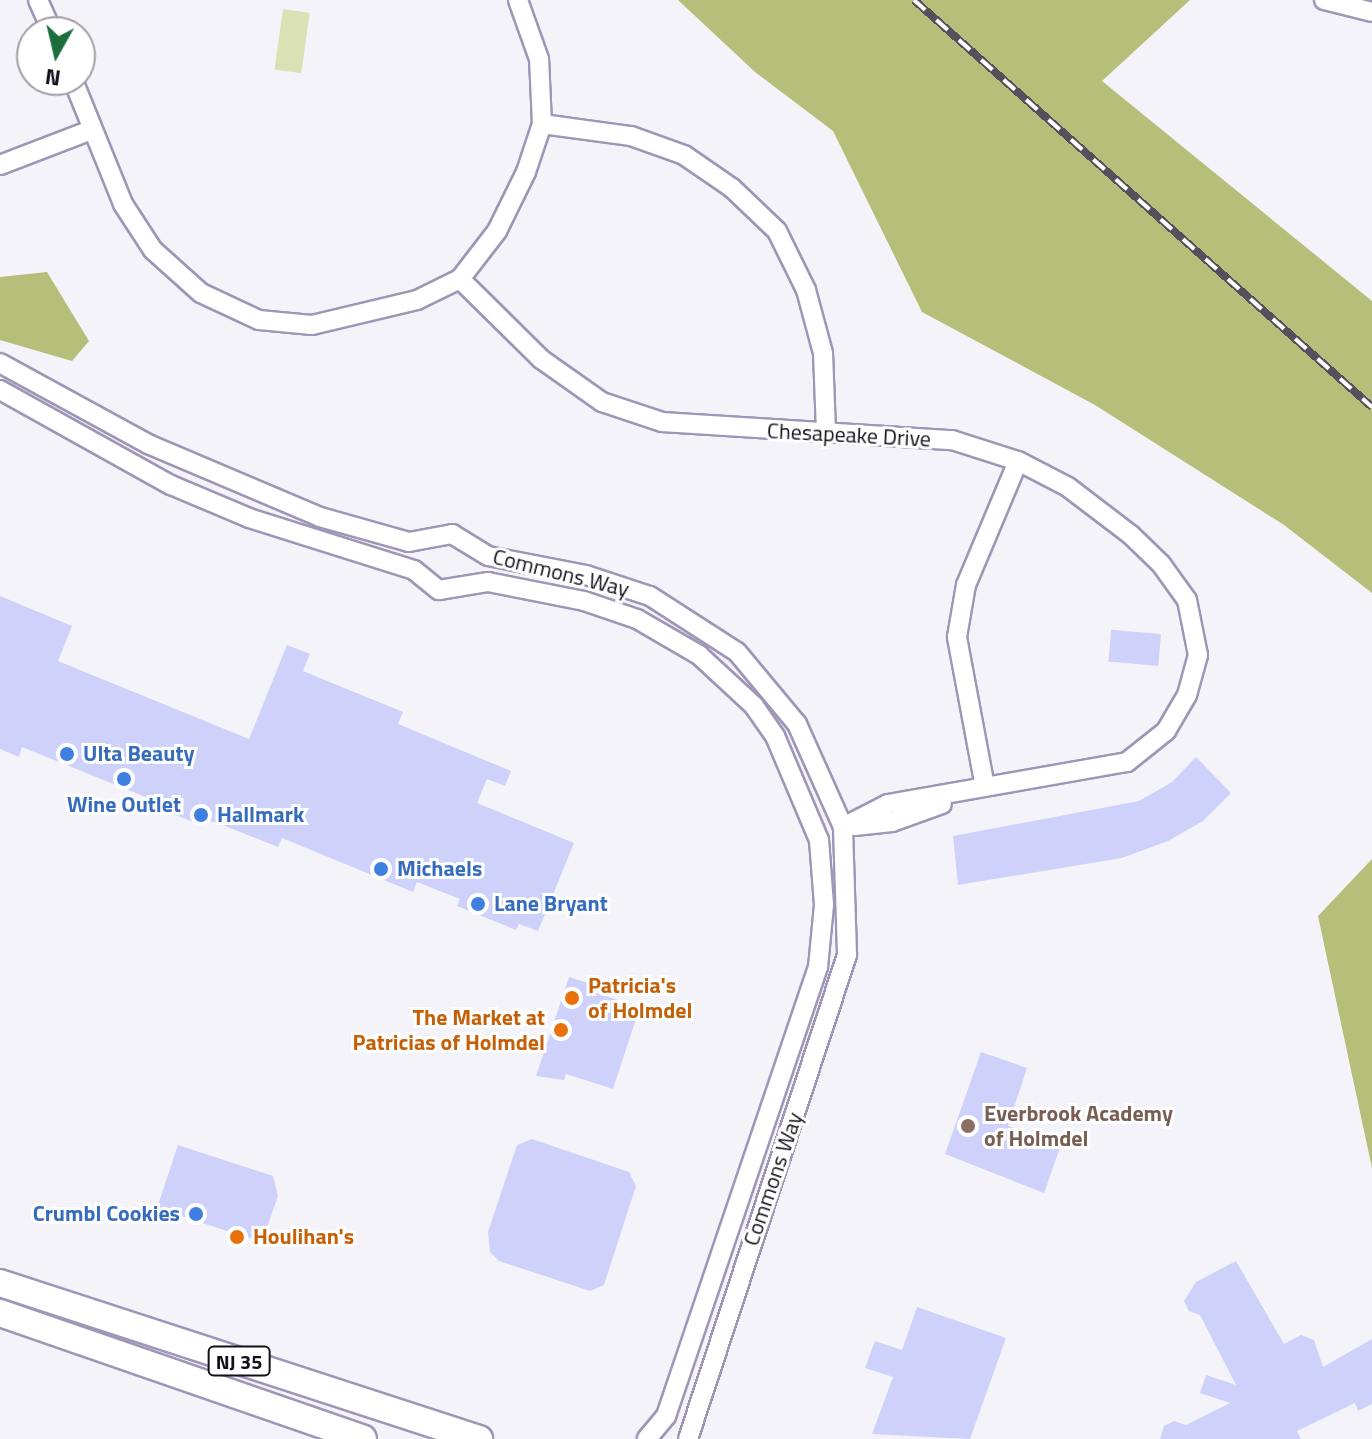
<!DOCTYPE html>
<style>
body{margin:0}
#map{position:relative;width:1372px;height:1439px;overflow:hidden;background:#f5f3fa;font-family:"Titillium Web",sans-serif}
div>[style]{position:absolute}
.green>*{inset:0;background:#dae1b5;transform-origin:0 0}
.forest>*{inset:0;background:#b5bf79}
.building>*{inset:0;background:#ced2fa;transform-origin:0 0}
.roads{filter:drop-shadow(2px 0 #9f96b7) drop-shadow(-2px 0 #9f96b7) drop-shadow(0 2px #9f96b7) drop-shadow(0 -2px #9f96b7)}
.minor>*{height:18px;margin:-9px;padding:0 9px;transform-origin:9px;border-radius:9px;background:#fff}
.highway>*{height:26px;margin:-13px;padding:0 13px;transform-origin:13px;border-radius:13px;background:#fff}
.rail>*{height:8px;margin-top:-4px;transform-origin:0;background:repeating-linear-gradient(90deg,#fff 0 15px,#54515c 0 30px);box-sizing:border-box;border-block:2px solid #54515c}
.dots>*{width:22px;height:22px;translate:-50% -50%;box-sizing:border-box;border:4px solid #fff;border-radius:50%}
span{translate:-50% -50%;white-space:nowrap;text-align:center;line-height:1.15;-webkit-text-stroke:6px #fff;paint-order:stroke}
.shield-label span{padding:2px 6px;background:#fff;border:2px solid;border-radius:6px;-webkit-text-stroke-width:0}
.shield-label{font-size:20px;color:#130f1b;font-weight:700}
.street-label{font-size:22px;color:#130f1b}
.shop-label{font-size:22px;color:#366cbe;font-weight:700}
.left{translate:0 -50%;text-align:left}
.right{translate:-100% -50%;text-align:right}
.food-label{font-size:22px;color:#c56008;font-weight:700}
.education-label{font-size:22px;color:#785e54;font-weight:700}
.north{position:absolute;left:16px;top:16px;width:80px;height:80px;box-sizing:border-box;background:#fff;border:2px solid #a19fa4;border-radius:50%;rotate:188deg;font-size:22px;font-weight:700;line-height:32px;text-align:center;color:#130f1b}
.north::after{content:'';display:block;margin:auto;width:28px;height:36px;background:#1d6d3d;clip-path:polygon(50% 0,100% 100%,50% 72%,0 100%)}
</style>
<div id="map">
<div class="green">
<div style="left:283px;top:9px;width:27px;height:61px;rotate:8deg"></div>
</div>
<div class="forest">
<div style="clip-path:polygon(678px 0,1190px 0,1102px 81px,1372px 301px,1372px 593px,1284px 525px,1095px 405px,922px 312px,833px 131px,755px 72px)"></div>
<div style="clip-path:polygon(47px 272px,89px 341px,72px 361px,0 340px,0 277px)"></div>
<div style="clip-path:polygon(1372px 859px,1372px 1168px,1318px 916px)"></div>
</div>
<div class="building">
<div style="clip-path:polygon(0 596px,72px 626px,58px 661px,249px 739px,287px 645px,310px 654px,303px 671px,403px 712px,398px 724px,511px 771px,505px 786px,487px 779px,477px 803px,574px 843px,538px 931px,519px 924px,516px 930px,457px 906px,460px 899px,417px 882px,413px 892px,282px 838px,278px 847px,215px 822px,205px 821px,203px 826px,173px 814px,175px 809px,22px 747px,19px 757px,0 749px)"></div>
<div style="left:1161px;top:634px;width:32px;height:50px;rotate:95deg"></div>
<div style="clip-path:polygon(1196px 757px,1231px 793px,1203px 821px,1168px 841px,1122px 858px,958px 885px,953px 836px,1139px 801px,1172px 782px)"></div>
<div style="clip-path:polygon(569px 977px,595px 985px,593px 992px,640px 1007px,613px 1089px,566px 1074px,564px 1080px,536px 1076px)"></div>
<div style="clip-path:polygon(981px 1052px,1027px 1068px,1008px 1126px,1061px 1145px,1044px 1193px,945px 1154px)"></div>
<div style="clip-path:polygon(532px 1139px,629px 1172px,636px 1186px,604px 1285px,590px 1291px,499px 1261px,490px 1252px,488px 1232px,517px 1145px)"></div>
<div style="clip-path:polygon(178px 1145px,273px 1176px,278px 1196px,262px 1242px,245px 1236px,242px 1246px,227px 1241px,230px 1232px,157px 1208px)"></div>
<div style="clip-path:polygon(1236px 1261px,1284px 1344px,1301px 1335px,1314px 1340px,1323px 1367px,1372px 1339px,1372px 1404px,1358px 1411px,1355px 1403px,1297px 1431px,1301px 1439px,1160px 1439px,1164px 1426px,1174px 1421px,1186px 1425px,1230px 1403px,1200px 1393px,1206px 1375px,1236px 1385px,1200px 1315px,1189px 1311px,1184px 1301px,1196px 1282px)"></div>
<div style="clip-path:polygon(917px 1307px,1006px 1338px,970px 1439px,872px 1434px,893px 1377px,865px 1368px,875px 1341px,902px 1350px)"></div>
</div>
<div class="roads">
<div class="minor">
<div style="left:38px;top:0;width:35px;rotate:66deg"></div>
<div style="left:1324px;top:0;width:49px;rotate:14deg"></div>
<div style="left:73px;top:80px;width:134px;rotate:68deg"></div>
<div style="left:123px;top:204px;width:55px;rotate:56.9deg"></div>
<div style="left:153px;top:250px;width:64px;rotate:41.9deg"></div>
<div style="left:201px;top:293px;width:64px;rotate:25deg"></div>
<div style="left:259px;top:320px;width:53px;rotate:5.4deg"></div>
<div style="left:312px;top:325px;width:108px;rotate:-13.4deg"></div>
<div style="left:417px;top:300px;width:48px;rotate:-26deg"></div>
<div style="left:460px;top:279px;width:61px;rotate:-52.4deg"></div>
<div style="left:497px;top:231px;width:66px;rotate:-63.8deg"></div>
<div style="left:526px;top:172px;width:51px;rotate:-71.6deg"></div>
<div style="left:542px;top:124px;width:65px;rotate:-92.6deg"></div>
<div style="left:539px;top:59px;width:63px;rotate:-109.6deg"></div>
<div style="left:542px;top:124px;width:90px;rotate:7.7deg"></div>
<div style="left:631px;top:136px;width:56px;rotate:19.7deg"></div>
<div style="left:684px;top:155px;width:58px;rotate:34.5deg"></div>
<div style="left:732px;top:188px;width:62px;rotate:43.7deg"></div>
<div style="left:777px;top:231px;width:66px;rotate:63.8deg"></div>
<div style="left:806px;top:290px;width:65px;rotate:74.9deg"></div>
<div style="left:823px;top:353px;width:79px;rotate:87.8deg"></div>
<div style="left:0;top:165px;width:97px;rotate:-21deg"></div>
<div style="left:460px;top:279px;width:114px;rotate:44.6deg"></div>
<div style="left:541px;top:359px;width:75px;rotate:35.2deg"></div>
<div style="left:602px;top:402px;width:63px;rotate:18.4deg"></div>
<div style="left:662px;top:422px;width:291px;rotate:3.6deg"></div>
<div style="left:952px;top:440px;width:69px;rotate:17.7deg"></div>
<div style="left:1018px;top:461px;width:56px;rotate:27.5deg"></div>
<div style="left:1068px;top:487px;width:79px;rotate:37.3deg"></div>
<div style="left:1131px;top:535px;width:42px;rotate:44deg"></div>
<div style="left:1161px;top:564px;width:44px;rotate:54.2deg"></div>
<div style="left:1187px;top:600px;width:56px;rotate:78.7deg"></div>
<div style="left:1198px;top:655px;width:41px;rotate:105.4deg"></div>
<div style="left:1187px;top:695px;width:42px;rotate:120.3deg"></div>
<div style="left:1166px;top:731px;width:50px;rotate:141.5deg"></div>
<div style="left:1127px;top:762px;width:243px;rotate:170deg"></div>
<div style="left:888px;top:804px;width:51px;rotate:152.9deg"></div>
<div style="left:0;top:363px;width:169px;rotate:28.7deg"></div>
<div style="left:148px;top:444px;width:187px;rotate:23deg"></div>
<div style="left:320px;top:517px;width:92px;rotate:15.7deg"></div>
<div style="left:409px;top:542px;width:44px;rotate:-10.5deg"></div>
<div style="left:452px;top:534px;width:42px;rotate:31.4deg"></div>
<div style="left:488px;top:556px;width:100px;rotate:11deg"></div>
<div style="left:586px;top:575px;width:67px;rotate:18.2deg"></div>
<div style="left:650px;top:596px;width:103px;rotate:32.8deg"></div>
<div style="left:737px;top:652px;width:94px;rotate:50.2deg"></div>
<div style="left:797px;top:724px;width:113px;rotate:65.9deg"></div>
<div style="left:843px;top:827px;width:128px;rotate:88.2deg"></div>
<div style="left:847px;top:955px;width:509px;rotate:108.19deg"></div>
<div style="left:0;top:390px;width:196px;rotate:29.1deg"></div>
<div style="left:171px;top:485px;width:85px;rotate:22.9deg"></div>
<div style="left:249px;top:518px;width:173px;rotate:17.5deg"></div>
<div style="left:414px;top:570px;width:32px;rotate:39deg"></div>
<div style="left:439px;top:590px;width:50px;rotate:-9.3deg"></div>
<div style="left:488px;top:582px;width:98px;rotate:11.2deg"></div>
<div style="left:584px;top:601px;width:56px;rotate:18.8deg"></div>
<div style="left:637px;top:619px;width:72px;rotate:30.1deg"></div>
<div style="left:699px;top:655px;width:75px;rotate:42.8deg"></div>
<div style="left:754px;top:706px;width:37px;rotate:55deg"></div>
<div style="left:775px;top:736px;width:113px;rotate:67.1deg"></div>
<div style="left:819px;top:840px;width:65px;rotate:85.6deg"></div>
<div style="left:824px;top:905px;width:62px;rotate:95.5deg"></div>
<div style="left:818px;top:967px;width:474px;rotate:108.7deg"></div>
<div style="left:666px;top:1416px;width:30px;rotate:130deg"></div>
<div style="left:985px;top:787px;width:153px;rotate:-100.6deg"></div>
<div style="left:957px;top:637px;width:53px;rotate:-80.2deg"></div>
<div style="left:966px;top:585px;width:134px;rotate:-67.2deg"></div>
<div style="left:855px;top:826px;width:37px;rotate:-6deg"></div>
<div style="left:892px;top:822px;width:53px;rotate:-19.8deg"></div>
</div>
<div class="highway">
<div style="left:0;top:1283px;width:504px;rotate:18.04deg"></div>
<div style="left:0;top:1313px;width:384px;rotate:19.1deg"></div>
</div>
</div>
<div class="rail">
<div style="left:914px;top:0;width:613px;rotate:41.63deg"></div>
</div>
<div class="dots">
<div style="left:67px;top:754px;background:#3f7fe0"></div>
<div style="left:124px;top:779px;background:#3f7fe0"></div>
<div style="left:201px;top:815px;background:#3f7fe0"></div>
<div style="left:381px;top:869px;background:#3f7fe0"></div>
<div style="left:478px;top:904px;background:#3f7fe0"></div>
<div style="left:572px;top:998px;background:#e8710a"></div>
<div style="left:561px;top:1030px;background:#e8710a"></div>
<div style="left:968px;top:1126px;background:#8d6e63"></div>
<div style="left:196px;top:1214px;background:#3f7fe0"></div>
<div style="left:237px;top:1237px;background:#e8710a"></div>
</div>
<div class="shield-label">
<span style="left:239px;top:1361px">NJ 35</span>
</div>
<div class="street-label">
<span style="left:849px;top:435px;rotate:3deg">Chesapeake Drive</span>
<span style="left:561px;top:573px;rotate:14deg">Commons Way</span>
<span style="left:773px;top:1179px;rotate:-71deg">Commons Way</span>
</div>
<div class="shop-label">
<span class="left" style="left:83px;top:754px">Ulta Beauty</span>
<span style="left:124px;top:805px">Wine Outlet</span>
<span class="left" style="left:217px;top:815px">Hallmark</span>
<span class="left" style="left:397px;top:869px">Michaels</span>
<span class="left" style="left:494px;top:904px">Lane Bryant</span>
<span class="right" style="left:180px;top:1214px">Crumbl Cookies</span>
</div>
<div class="food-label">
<span class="left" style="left:588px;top:998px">Patricia's<br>of Holmdel</span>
<span class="right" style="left:545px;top:1030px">The Market at<br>Patricias of Holmdel</span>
<span class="left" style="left:253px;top:1237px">Houlihan's</span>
</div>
<div class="education-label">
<span class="left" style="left:984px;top:1126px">Everbrook Academy<br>of Holmdel</span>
</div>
<div class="north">N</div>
</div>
